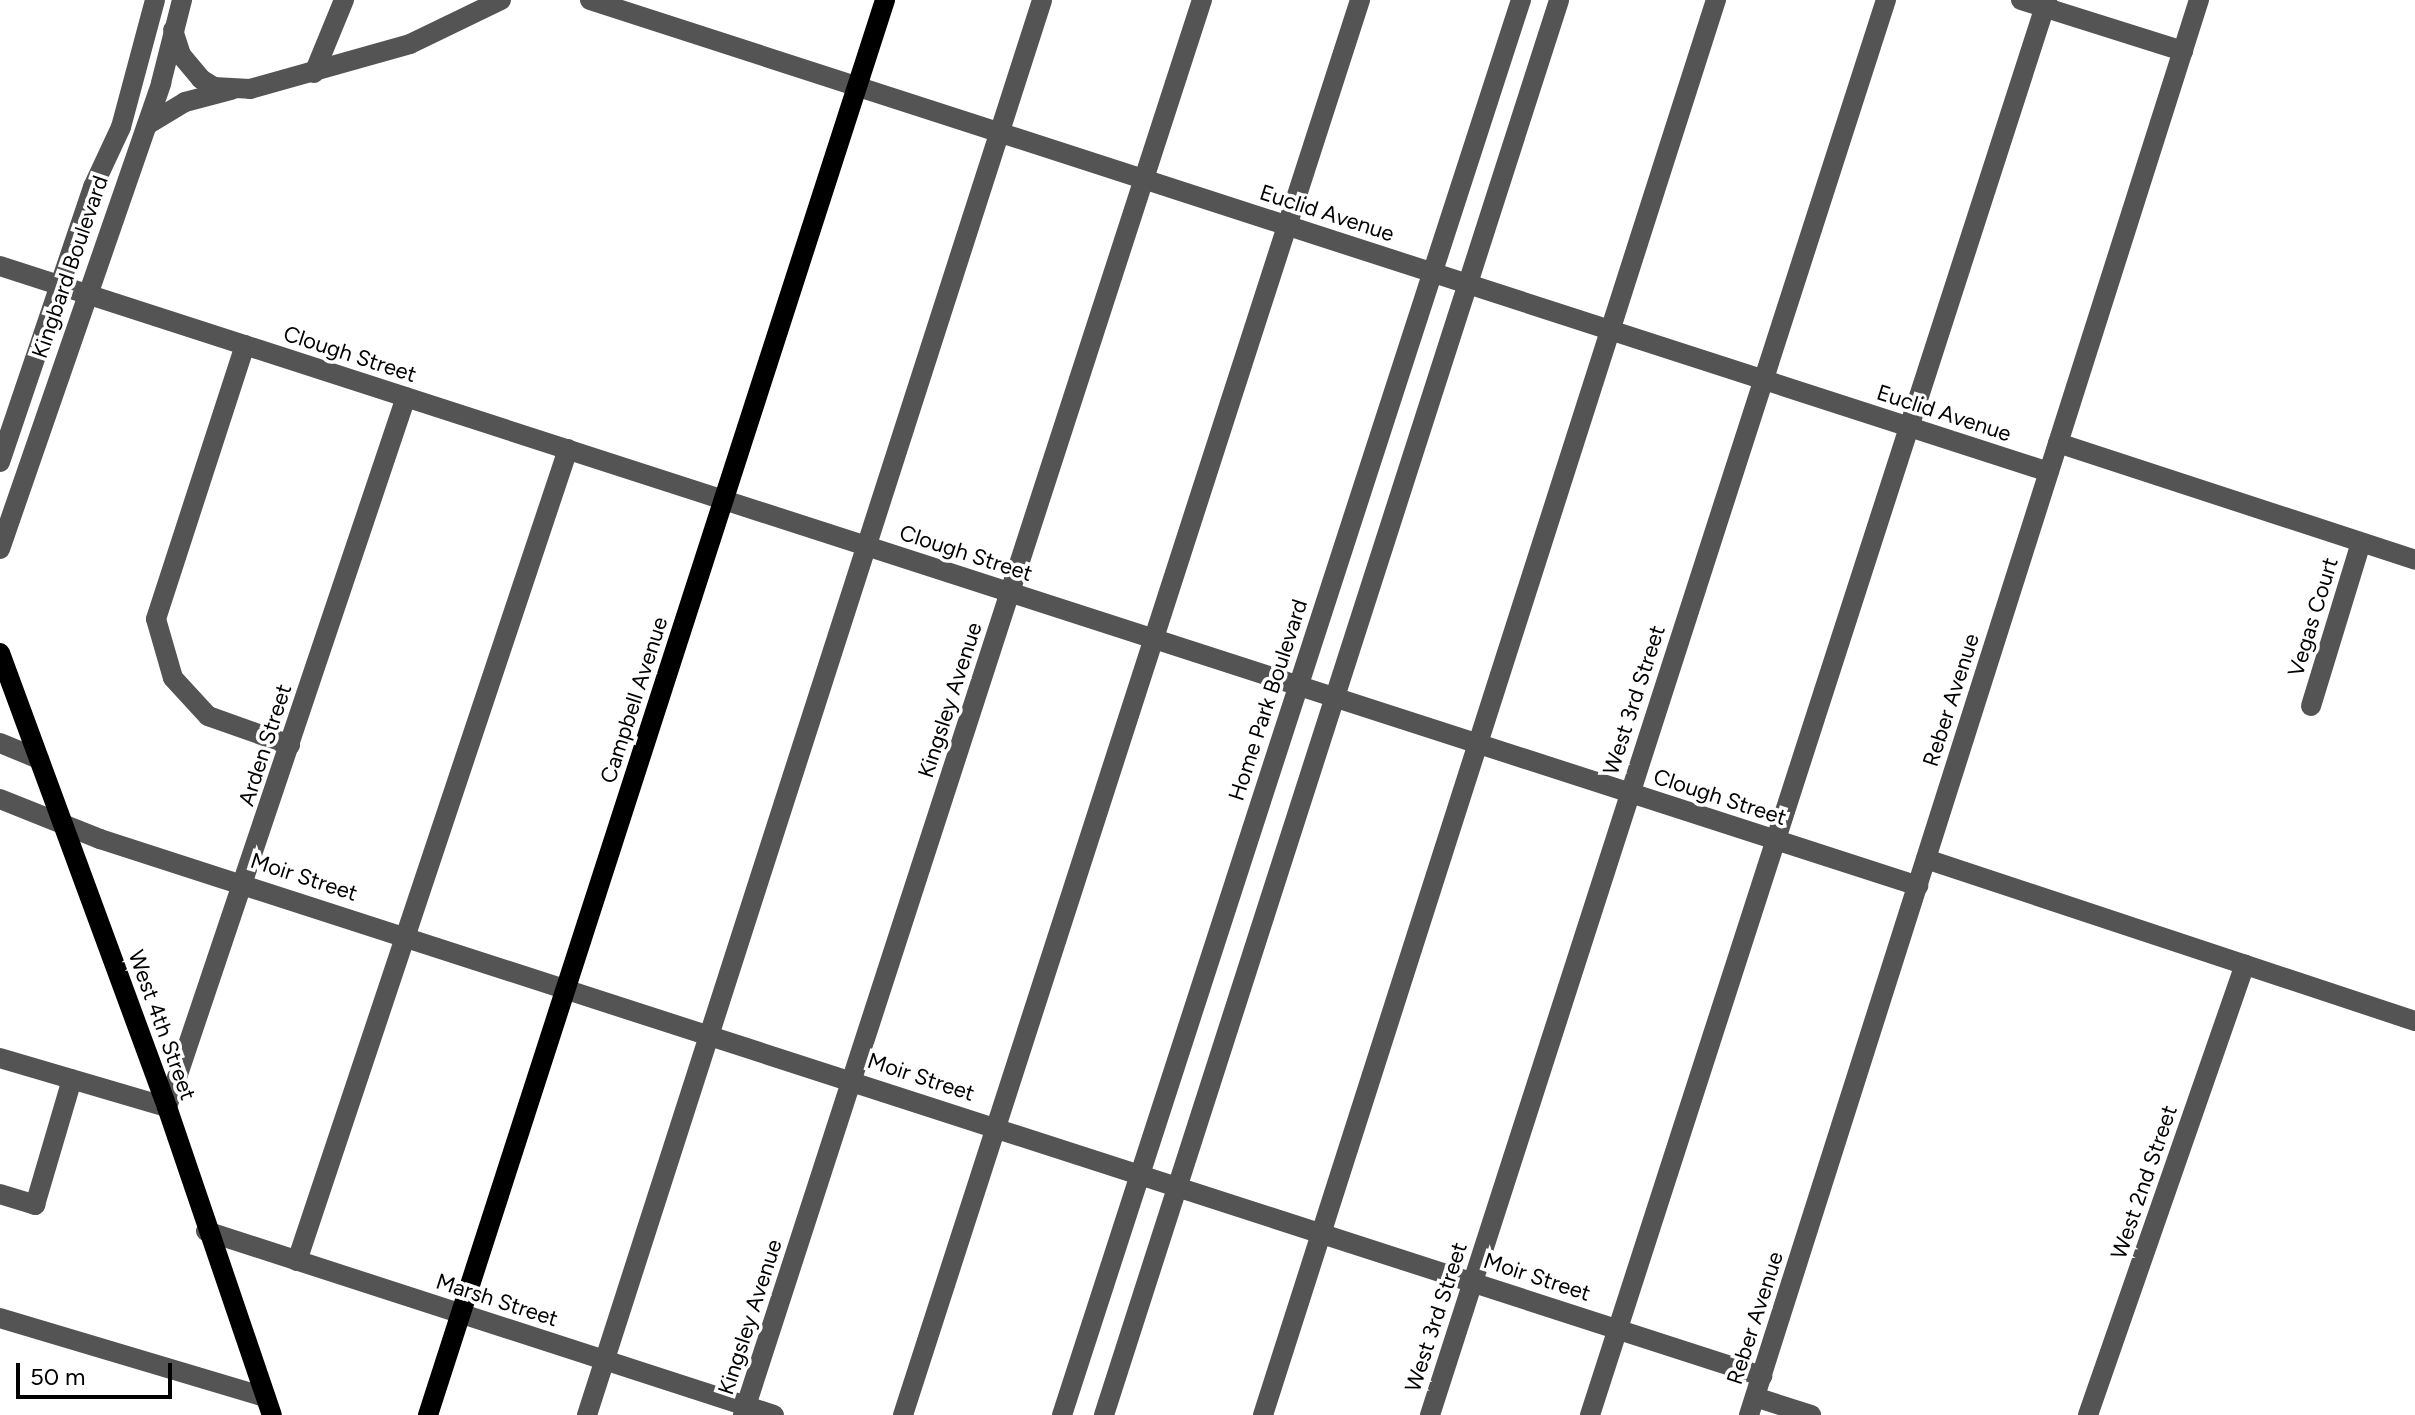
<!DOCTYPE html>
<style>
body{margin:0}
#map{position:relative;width:2415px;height:1415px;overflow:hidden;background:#fff;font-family:Figtree,sans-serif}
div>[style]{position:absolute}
.minor>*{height:20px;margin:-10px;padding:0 10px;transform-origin:10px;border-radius:10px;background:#545454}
.major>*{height:20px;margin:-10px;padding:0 10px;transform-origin:10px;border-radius:10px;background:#000}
span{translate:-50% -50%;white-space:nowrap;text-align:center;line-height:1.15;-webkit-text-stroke:7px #fff;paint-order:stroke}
.street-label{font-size:22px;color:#000}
.scale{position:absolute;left:16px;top:1363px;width:156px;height:36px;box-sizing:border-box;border:4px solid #000;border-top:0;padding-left:10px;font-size:24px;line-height:28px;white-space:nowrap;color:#000;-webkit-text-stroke:6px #fff;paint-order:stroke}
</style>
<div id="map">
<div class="minor">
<div style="left:590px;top:0;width:1533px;rotate:17.93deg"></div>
<div style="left:2021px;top:0;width:170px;rotate:17.5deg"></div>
<div style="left:173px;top:30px;width:26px;rotate:72deg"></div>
<div style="left:181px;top:55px;width:31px;rotate:50deg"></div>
<div style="left:201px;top:79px;width:15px;rotate:32deg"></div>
<div style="left:214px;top:87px;width:36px;rotate:3deg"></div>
<div style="left:250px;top:89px;width:166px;rotate:-15.7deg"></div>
<div style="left:410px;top:44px;width:101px;rotate:-25.8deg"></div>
<div style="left:314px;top:73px;width:79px;rotate:-67.7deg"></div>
<div style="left:147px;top:125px;width:44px;rotate:-31.2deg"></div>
<div style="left:185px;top:102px;width:48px;rotate:-14.6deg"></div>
<div style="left:0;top:266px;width:2016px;rotate:17.91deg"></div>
<div style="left:245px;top:345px;width:288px;rotate:108deg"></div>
<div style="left:156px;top:619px;width:61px;rotate:73.9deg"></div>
<div style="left:173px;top:678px;width:52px;rotate:47.4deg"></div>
<div style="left:208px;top:716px;width:87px;rotate:19.5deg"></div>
<div style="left:2058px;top:443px;width:376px;rotate:18.1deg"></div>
<div style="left:0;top:462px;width:290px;rotate:-71.3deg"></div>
<div style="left:93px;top:187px;width:66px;rotate:-65deg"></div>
<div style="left:121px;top:127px;width:131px;rotate:-75deg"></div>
<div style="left:0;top:549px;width:493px;rotate:-70.9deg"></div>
<div style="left:161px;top:83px;width:86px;rotate:-75.8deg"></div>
<div style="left:2311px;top:706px;width:171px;rotate:-73deg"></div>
<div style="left:0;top:743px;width:42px;rotate:22.3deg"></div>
<div style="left:0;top:799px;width:108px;rotate:21.8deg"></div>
<div style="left:100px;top:839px;width:1747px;rotate:17.91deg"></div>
<div style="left:1926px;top:859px;width:515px;rotate:18.33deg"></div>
<div style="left:0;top:1058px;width:174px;rotate:16.4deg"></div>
<div style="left:167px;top:1107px;width:749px;rotate:-71.4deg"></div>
<div style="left:0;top:1194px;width:37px;rotate:17deg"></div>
<div style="left:35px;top:1205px;width:131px;rotate:-73.6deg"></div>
<div style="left:206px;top:1231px;width:597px;rotate:17.95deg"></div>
<div style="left:297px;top:1261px;width:856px;rotate:-71.54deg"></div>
<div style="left:0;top:1318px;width:277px;rotate:16.6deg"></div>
<div style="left:1755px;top:1397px;width:59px;rotate:17.8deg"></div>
<div style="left:587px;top:1415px;width:1486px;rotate:-72.17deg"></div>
<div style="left:743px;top:1415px;width:1488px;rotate:-72.03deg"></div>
<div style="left:903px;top:1415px;width:1487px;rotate:-72.1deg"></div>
<div style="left:1062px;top:1415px;width:1488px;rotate:-72.03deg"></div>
<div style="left:1104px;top:1415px;width:1486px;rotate:-72.17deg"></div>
<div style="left:1263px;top:1415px;width:1486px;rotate:-72.25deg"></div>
<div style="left:1430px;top:1415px;width:1487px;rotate:-72.14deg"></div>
<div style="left:1590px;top:1415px;width:1487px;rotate:-72.1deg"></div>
<div style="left:1749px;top:1415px;width:1485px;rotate:-72.36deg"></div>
<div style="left:2088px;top:1415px;width:477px;rotate:-70.8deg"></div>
</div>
<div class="major">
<div style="left:0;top:653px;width:484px;rotate:69.8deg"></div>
<div style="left:167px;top:1107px;width:325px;rotate:71.2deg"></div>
<div style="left:428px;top:1415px;width:1487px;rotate:-72.1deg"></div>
</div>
<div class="street-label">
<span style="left:1327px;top:213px;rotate:18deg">Euclid Avenue</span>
<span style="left:70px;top:267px;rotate:-71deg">Kingbard Boulevard</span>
<span style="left:350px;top:354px;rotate:18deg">Clough Street</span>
<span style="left:1944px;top:413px;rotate:18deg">Euclid Avenue</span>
<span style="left:966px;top:553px;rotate:18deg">Clough Street</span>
<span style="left:2313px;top:617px;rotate:-73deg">Vegas Court</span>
<span style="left:634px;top:700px;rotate:-72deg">Campbell Avenue</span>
<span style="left:950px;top:700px;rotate:-72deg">Kingsley Avenue</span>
<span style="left:1268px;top:700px;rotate:-72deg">Home Park Boulevard</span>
<span style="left:1634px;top:700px;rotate:-72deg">West 3rd Street</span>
<span style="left:1951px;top:700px;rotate:-72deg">Reber Avenue</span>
<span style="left:265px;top:745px;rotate:-72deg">Arden Street</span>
<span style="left:1720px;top:797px;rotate:18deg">Clough Street</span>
<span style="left:304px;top:877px;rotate:18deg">Moir Street</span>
<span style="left:162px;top:1025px;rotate:70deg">West 4th Street</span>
<span style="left:921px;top:1077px;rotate:18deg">Moir Street</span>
<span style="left:2144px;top:1182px;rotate:-71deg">West 2nd Street</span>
<span style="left:1537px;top:1277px;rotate:18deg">Moir Street</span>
<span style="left:497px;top:1300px;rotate:18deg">Marsh Street</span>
<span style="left:750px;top:1317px;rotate:-72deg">Kingsley Avenue</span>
<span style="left:1436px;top:1317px;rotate:-72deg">West 3rd Street</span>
<span style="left:1755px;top:1318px;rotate:-72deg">Reber Avenue</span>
</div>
<div class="scale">50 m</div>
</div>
